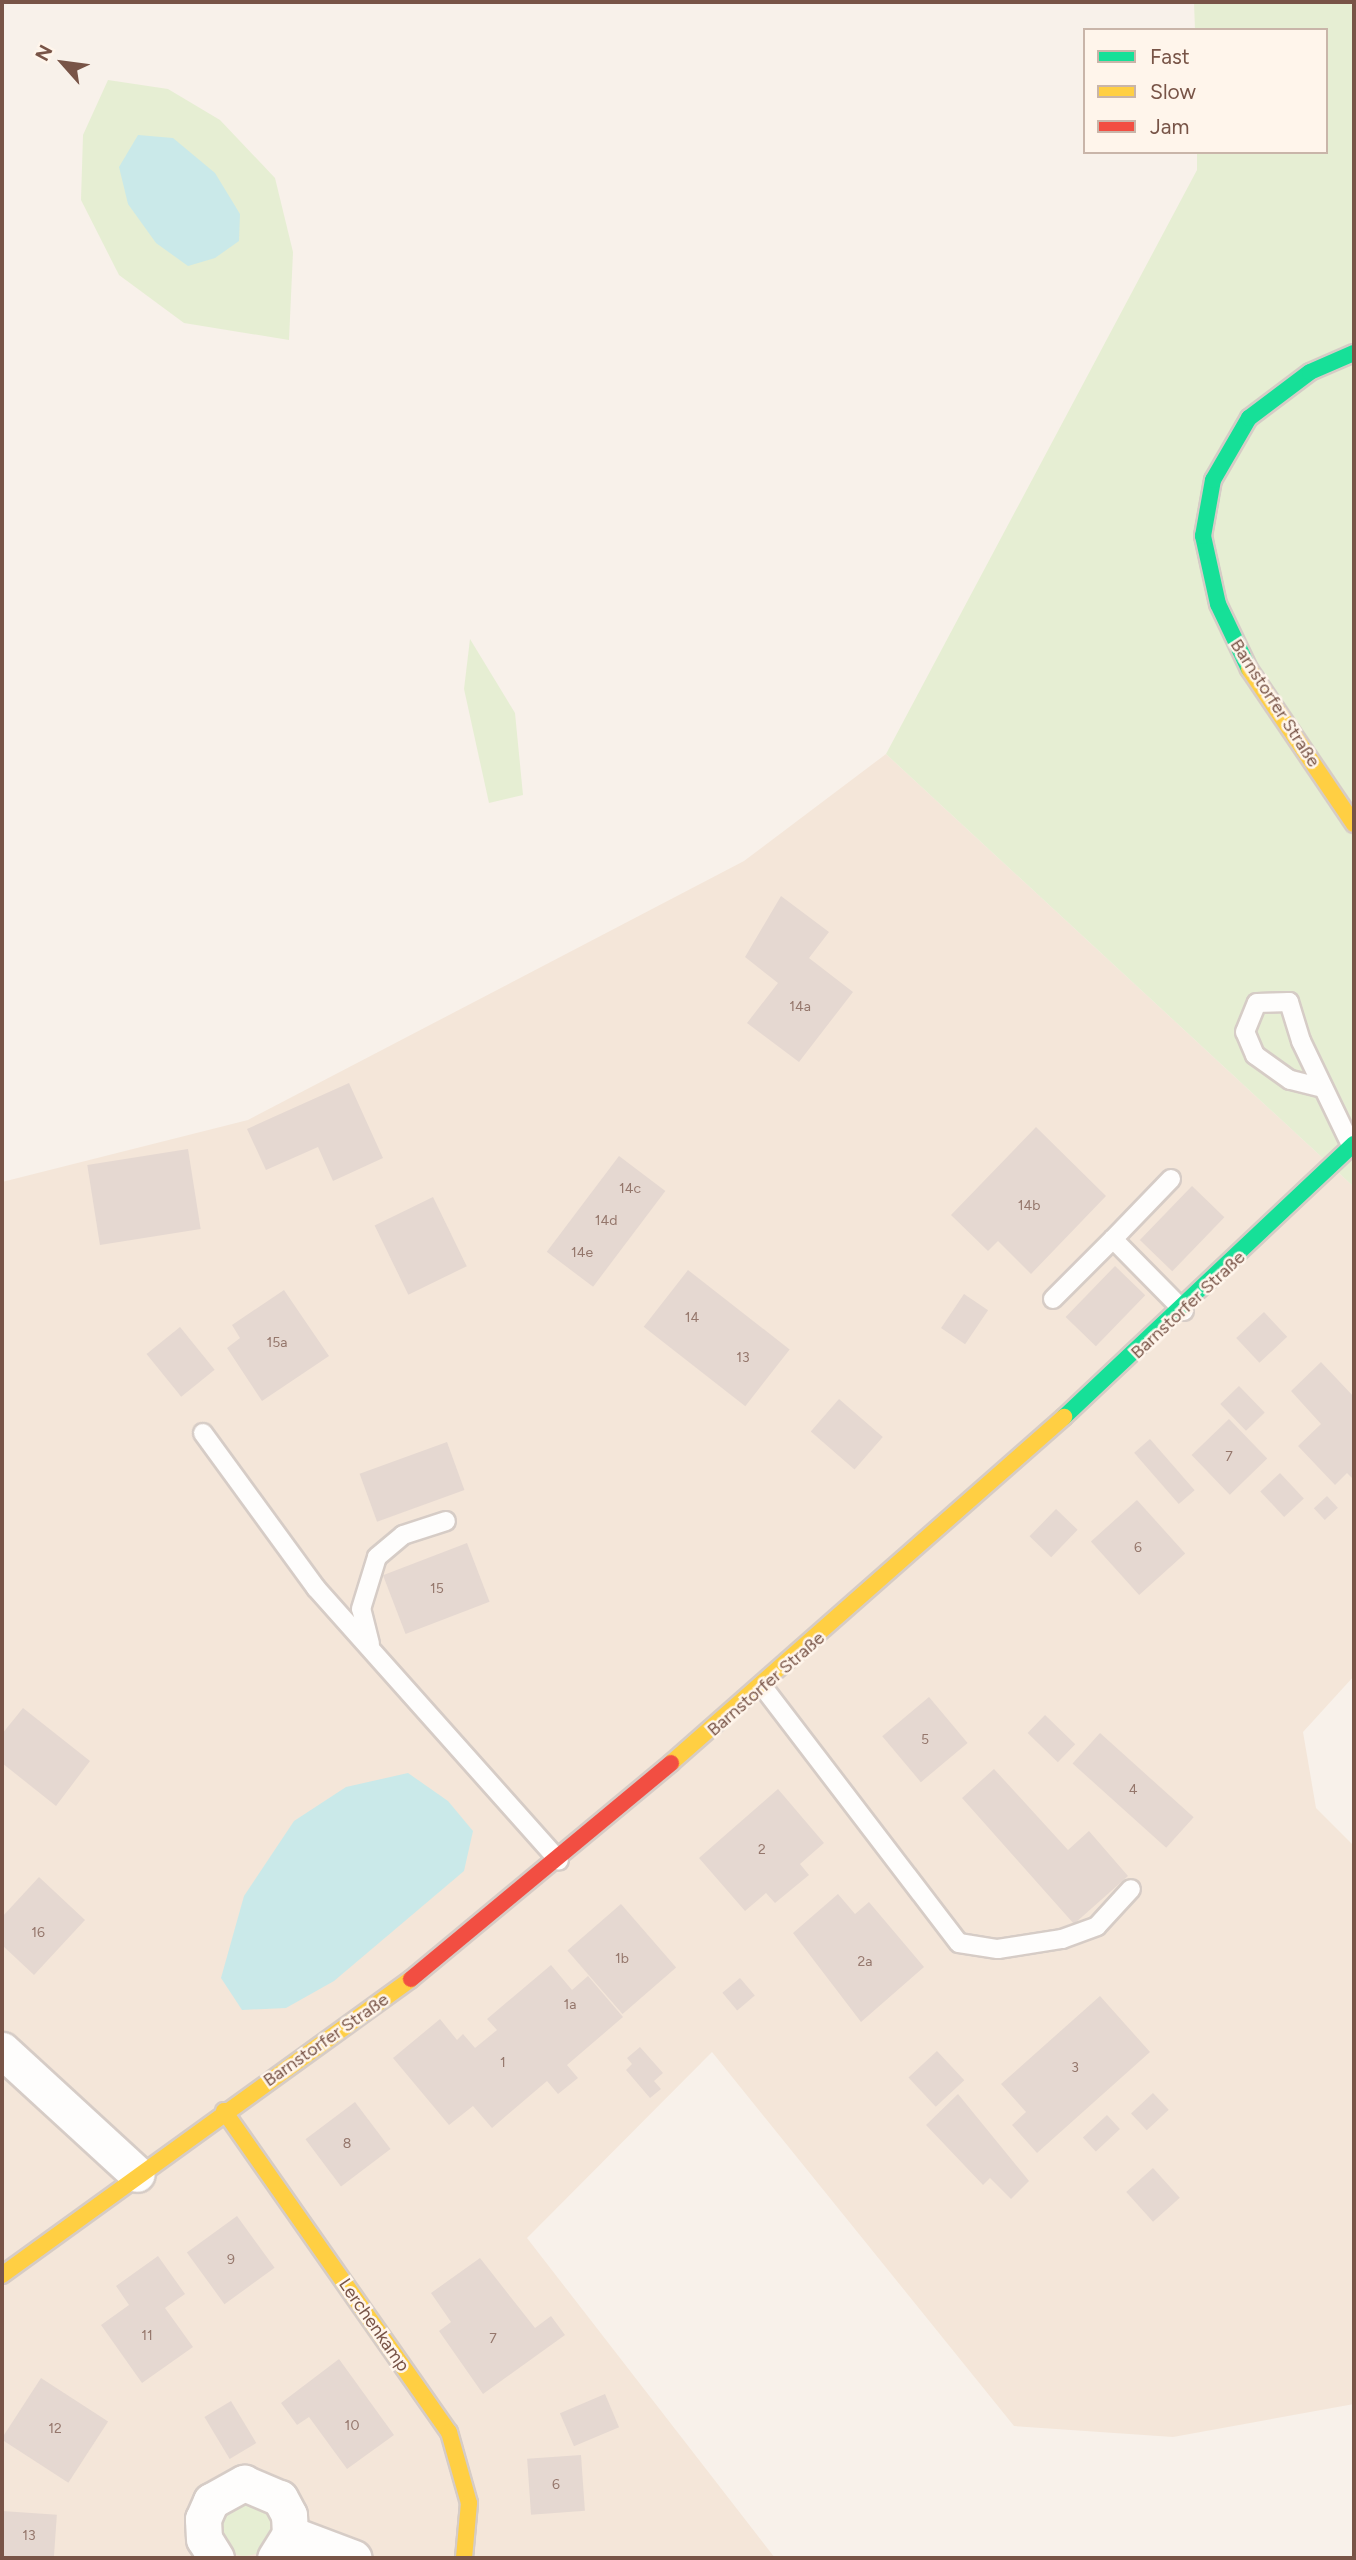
<!DOCTYPE html>
<meta charset="utf-8">
<style>
body{margin:0}
#map{position:relative;width:1356px;height:2560px;overflow:hidden;background:#f8f1ea;font-family:Figtree,sans-serif}
div>[style]{position:absolute}
.residential>*{inset:0;background:#f4e6d9}
.green>*{inset:0;background:#e6eed3}
.round{border-radius:50%}
.water>*{inset:0;background:#cae9e9}
.building>*{inset:0;background:#e5d8d1;transform-origin:0 0}
.roads{filter:drop-shadow(2px 0 #d6ccc6) drop-shadow(-2px 0 #d6ccc6) drop-shadow(0 2px #d6ccc6) drop-shadow(0 -2px #d6ccc6)}
.lane>*{height:18px;margin:-9px;padding:0 9px;transform-origin:9px;border-radius:9px;background:#fefdfc}
.street>*{height:35px;margin:-17.5px;padding:0 17.5px;transform-origin:17.5px;border-radius:17.5px;background:#fefdfc}
.fast>*{height:16px;margin:-8px;padding:0 8px;transform-origin:8px;border-radius:8px;background:#16e098}
.slow>*{height:16px;margin:-8px;padding:0 8px;transform-origin:8px;border-radius:8px;background:#ffcf43}
.jam>*{height:16px;margin:-8px;padding:0 8px;transform-origin:8px;border-radius:8px;background:#f24e42}
span{translate:-50% -50%;white-space:nowrap;text-align:center;line-height:1.15;-webkit-text-stroke:5px #fff5eb;paint-order:stroke}
.number-label{font-size:14px;color:#95776c}
.number-label span{-webkit-text-stroke-width:0}
.street-label{font-size:18px;color:#785447}
.frame{position:absolute;inset:0;border:4px solid #785447;pointer-events:none}
.legend{position:absolute;left:1083px;top:28px;width:245px;height:126px;box-sizing:border-box;background:#fff5eb;border:2px solid #c9b5a9;margin:0;padding:9px 12px;list-style:none;font-size:21px;color:#785447}
.legend li{display:flex;align-items:center;gap:14px;height:35px}
.legend b{width:35px;border:2px solid #c9b5a9}
.north{position:absolute;left:28px;top:28px;width:70px;height:70px;-webkit-text-stroke:5px #fff5eb;paint-order:stroke;rotate:298deg;font-size:19px;font-weight:700;line-height:28px;text-align:center;color:#785447}
.north::after{content:'';display:block;margin:auto;width:24px;height:32px;background:#785447;clip-path:polygon(50% 0,100% 100%,50% 72%,0 100%)}
</style>
<div id="map">
<div class="residential">
<div style="clip-path:polygon(886px 754px,1354px 1187px,1354px 1676px,1303px 1732px,1316px 1808px,1354px 1846px,1354px 2404px,1173px 2437px,1014px 2426px,712px 2052px,527px 2238px,775px 2558px,2px 2558px,2px 1182px,248px 1120px,744px 861px)"></div>
</div>
<div class="green">
<div style="clip-path:polygon(1194px 2px,1351px 2px,1354px 13px,1354px 1187px,886px 754px,1197px 170px,1197px 152px,1326px 152px,1326px 30px,1195px 30px)"></div>
<div style="clip-path:polygon(108px 80px,168px 89px,220px 120px,275px 178px,293px 252px,289px 340px,184px 323px,119px 275px,81px 200px,83px 135px)"></div>
<div style="clip-path:polygon(470px 639px,515px 713px,523px 795px,489px 803px,464px 689px)"></div>
<div class="round" style="left:216px;top:2498px;width:58px;height:58px"></div>
</div>
<div class="water">
<div style="clip-path:polygon(138px 135px,173px 138px,215px 173px,240px 214px,239px 241px,215px 258px,188px 266px,156px 243px,128px 204px,119px 167px)"></div>
<div style="clip-path:polygon(408px 1773px,448px 1801px,473px 1831px,464px 1871px,334px 1981px,286px 2008px,242px 2010px,221px 1978px,244px 1896px,294px 1821px,346px 1787px)"></div>
</div>
<div class="building">
<div style="clip-path:polygon(781px 896px,829px 932px,809px 958px,853px 992px,799px 1062px,747px 1023px,778px 983px,745px 957px)"></div>
<div style="clip-path:polygon(349px 1083px,383px 1158px,333px 1181px,318px 1147px,266px 1170px,247px 1129px)"></div>
<div style="clip-path:polygon(1036px 1127px,1106px 1196px,1031px 1274px,998px 1241px,988px 1251px,951px 1215px)"></div>
<div style="left:188px;top:1149px;width:81px;height:102px;rotate:81deg"></div>
<div style="left:619px;top:1156px;width:58px;height:120px;rotate:37deg"></div>
<div style="left:1192px;top:1186px;width:45px;height:75px;rotate:44deg"></div>
<div style="left:433px;top:1197px;width:77px;height:65px;rotate:64deg"></div>
<div style="left:1115px;top:1266px;width:42px;height:71px;rotate:44deg"></div>
<div style="left:688px;top:1270px;width:129px;height:72px;rotate:38deg"></div>
<div style="clip-path:polygon(284px 1290px,329px 1356px,262px 1401px,227px 1348px,240px 1338px,232px 1325px)"></div>
<div style="left:964px;top:1294px;width:29px;height:41px;rotate:34deg"></div>
<div style="left:1264px;top:1312px;width:34px;height:38px;rotate:47deg"></div>
<div style="left:180px;top:1327px;width:55px;height:43px;rotate:51deg"></div>
<div style="clip-path:polygon(1321px 1362px,1354px 1397px,1354px 1480px,1347px 1473px,1335px 1485px,1298px 1446px,1321px 1424px,1291px 1391px)"></div>
<div style="left:1239px;top:1386px;width:37px;height:26px;rotate:46deg"></div>
<div style="left:839px;top:1399px;width:58px;height:43px;rotate:41deg"></div>
<div style="left:1229px;top:1419px;width:55px;height:52px;rotate:46deg"></div>
<div style="left:1150px;top:1439px;width:68px;height:21px;rotate:49deg"></div>
<div style="left:447px;top:1442px;width:51px;height:93px;rotate:70deg"></div>
<div style="left:1280px;top:1473px;width:35px;height:27px;rotate:47deg"></div>
<div style="left:1327px;top:1496px;width:16px;height:18px;rotate:47deg"></div>
<div style="left:1137px;top:1500px;width:72px;height:62px;rotate:48deg"></div>
<div style="left:1056px;top:1509px;width:30px;height:38px;rotate:44deg"></div>
<div style="left:467px;top:1543px;width:63px;height:90px;rotate:69deg"></div>
<div style="left:929px;top:1697px;width:60px;height:61px;rotate:50deg"></div>
<div style="clip-path:polygon(23px 1708px,90px 1761px,56px 1806px,2px 1763px,2px 1734px)"></div>
<div style="left:1045px;top:1715px;width:42px;height:25px;rotate:44deg"></div>
<div style="left:1100px;top:1733px;width:126px;height:41px;rotate:42deg"></div>
<div style="clip-path:polygon(994px 1769px,1068px 1850px,1089px 1831px,1128px 1876px,1074px 1924px,962px 1798px)"></div>
<div style="clip-path:polygon(778px 1789px,824px 1843px,800px 1864px,809px 1875px,775px 1903px,766px 1893px,745px 1911px,699px 1858px)"></div>
<div style="clip-path:polygon(39px 1877px,85px 1920px,34px 1975px,2px 1945px,2px 1917px)"></div>
<div style="clip-path:polygon(838px 1894px,855px 1914px,869px 1902px,924px 1967px,861px 2022px,793px 1933px)"></div>
<div style="left:621px;top:1904px;width:84px;height:71px;rotate:49deg"></div>
<div style="clip-path:polygon(551px 1965px,572px 1990px,588px 1976px,623px 2017px,567px 2065px,578px 2078px,558px 2094px,547px 2081px,492px 2128px,473px 2106px,449px 2125px,393px 2058px,440px 2019px,457px 2040px,463px 2034px,475px 2048px,497px 2030px,487px 2019px)"></div>
<div style="left:740px;top:1978px;width:23px;height:23px;rotate:50deg"></div>
<div style="clip-path:polygon(1100px 1996px,1150px 2052px,1037px 2153px,1012px 2125px,1026px 2112px,1001px 2084px)"></div>
<div style="clip-path:polygon(640px 2047px,663px 2073px,654px 2081px,661px 2089px,650px 2098px,626px 2070px,632px 2064px,627px 2058px)"></div>
<div style="left:937px;top:2051px;width:40px;height:39px;rotate:47deg"></div>
<div style="left:1153px;top:2093px;width:23px;height:30px;rotate:47deg"></div>
<div style="clip-path:polygon(958px 2094px,1029px 2181px,1011px 2199px,990px 2178px,983px 2185px,926px 2125px)"></div>
<div style="left:355px;top:2102px;width:59px;height:62px;rotate:53deg"></div>
<div style="left:1107px;top:2115px;width:19px;height:33px;rotate:47deg"></div>
<div style="left:1153px;top:2168px;width:40px;height:36px;rotate:48deg"></div>
<div style="left:237px;top:2216px;width:64px;height:62px;rotate:54deg"></div>
<div style="clip-path:polygon(158px 2256px,185px 2294px,165px 2308px,193px 2347px,142px 2383px,101px 2325px,129px 2305px,116px 2286px)"></div>
<div style="clip-path:polygon(480px 2258px,535px 2328px,551px 2316px,565px 2335px,483px 2394px,439px 2331px,451px 2322px,431px 2293px)"></div>
<div style="clip-path:polygon(339px 2359px,394px 2435px,347px 2469px,309px 2417px,297px 2425px,281px 2403px)"></div>
<div style="left:41px;top:2378px;width:80px;height:73px;rotate:33deg"></div>
<div style="left:605px;top:2394px;width:36px;height:49px;rotate:67deg"></div>
<div style="left:231px;top:2401px;width:49px;height:31px;rotate:59deg"></div>
<div style="left:581px;top:2455px;width:56px;height:54px;rotate:86deg"></div>
<div style="left:2px;top:2511px;width:55px;height:47px;rotate:4deg"></div>
</div>
<div class="roads">
<div class="lane">
<div style="left:1323px;top:1088px;width:34px;rotate:-166deg"></div>
<div style="left:1290px;top:1080px;width:43px;rotate:-144.5deg"></div>
<div style="left:1255px;top:1055px;width:25px;rotate:-113deg"></div>
<div style="left:1245px;top:1032px;width:31px;rotate:-68deg"></div>
<div style="left:1257px;top:1003px;width:32px;rotate:-2deg"></div>
<div style="left:1289px;top:1002px;width:41px;rotate:72.9deg"></div>
<div style="left:1301px;top:1041px;width:118px;rotate:64.3deg"></div>
<div style="left:1171px;top:1179px;width:83px;rotate:134deg"></div>
<div style="left:1113px;top:1239px;width:101px;rotate:45.4deg"></div>
<div style="left:1053px;top:1299px;width:85px;rotate:-45deg"></div>
<div style="left:203px;top:1433px;width:192px;rotate:53.9deg"></div>
<div style="left:316px;top:1588px;width:365px;rotate:48.3deg"></div>
<div style="left:370px;top:1644px;width:36px;rotate:-104deg"></div>
<div style="left:361px;top:1609px;width:54px;rotate:-72.9deg"></div>
<div style="left:377px;top:1557px;width:34px;rotate:-40deg"></div>
<div style="left:403px;top:1535px;width:45px;rotate:-18deg"></div>
<div style="left:763px;top:1687px;width:322px;rotate:52.6deg"></div>
<div style="left:959px;top:1943px;width:39px;rotate:9deg"></div>
<div style="left:998px;top:1949px;width:65px;rotate:-8.9deg"></div>
<div style="left:1062px;top:1939px;width:37px;rotate:-20deg"></div>
<div style="left:1097px;top:1926px;width:50px;rotate:-47.4deg"></div>
</div>
<div class="street">
<div style="left:2px;top:2050px;width:183px;rotate:42.6deg"></div>
<div style="left:290px;top:2534px;width:68px;rotate:20.6deg"></div>
<div style="left:216px;top:2558px;width:22px;rotate:-122deg"></div>
<div style="left:204px;top:2539px;width:20px;rotate:-93deg"></div>
<div style="left:203px;top:2519px;width:20px;rotate:-66deg"></div>
<div style="left:211px;top:2501px;width:38px;rotate:-29deg"></div>
<div style="left:244px;top:2483px;width:39px;rotate:23deg"></div>
<div style="left:280px;top:2498px;width:19px;rotate:62deg"></div>
<div style="left:289px;top:2515px;width:19px;rotate:87deg"></div>
<div style="left:290px;top:2534px;width:28px;rotate:122deg"></div>
</div>
<div class="fast">
<div style="left:1249px;top:669px;width:72px;rotate:-115.5deg"></div>
<div style="left:1218px;top:604px;width:70px;rotate:-102.4deg"></div>
<div style="left:1203px;top:536px;width:57px;rotate:-79.9deg"></div>
<div style="left:1213px;top:480px;width:72px;rotate:-59.9deg"></div>
<div style="left:1249px;top:418px;width:76px;rotate:-37deg"></div>
<div style="left:1310px;top:372px;width:48px;rotate:-23.4deg"></div>
<div style="left:1064px;top:1417px;width:398px;rotate:-43.3deg"></div>
</div>
<div class="slow">
<div style="left:1249px;top:669px;width:187px;rotate:55.9deg"></div>
<div style="left:671px;top:1763px;width:524px;rotate:-41.36deg"></div>
<div style="left:224px;top:2111px;width:392px;rotate:55deg"></div>
<div style="left:449px;top:2432px;width:74px;rotate:74.3deg"></div>
<div style="left:469px;top:2503px;width:55px;rotate:95.2deg"></div>
<div style="left:2px;top:2275px;width:505px;rotate:-35.89deg"></div>
</div>
<div class="jam">
<div style="left:411px;top:1979px;width:338px;rotate:-39.7deg"></div>
</div>
</div>
<div class="number-label">
<span style="left:800px;top:1007px">14a</span>
<span style="left:630px;top:1189px">14c</span>
<span style="left:1029px;top:1206px">14b</span>
<span style="left:606px;top:1221px">14d</span>
<span style="left:582px;top:1253px">14e</span>
<span style="left:692px;top:1318px">14</span>
<span style="left:277px;top:1343px">15a</span>
<span style="left:743px;top:1358px">13</span>
<span style="left:1229px;top:1457px">7</span>
<span style="left:1138px;top:1548px">6</span>
<span style="left:437px;top:1589px">15</span>
<span style="left:925px;top:1740px">5</span>
<span style="left:1133px;top:1790px">4</span>
<span style="left:762px;top:1850px">2</span>
<span style="left:38px;top:1933px">16</span>
<span style="left:622px;top:1959px">1b</span>
<span style="left:865px;top:1962px">2a</span>
<span style="left:570px;top:2005px">1a</span>
<span style="left:503px;top:2063px">1</span>
<span style="left:1075px;top:2068px">3</span>
<span style="left:347px;top:2144px">8</span>
<span style="left:231px;top:2260px">9</span>
<span style="left:147px;top:2336px">11</span>
<span style="left:493px;top:2339px">7</span>
<span style="left:352px;top:2426px">10</span>
<span style="left:55px;top:2429px">12</span>
<span style="left:556px;top:2485px">6</span>
<span style="left:29px;top:2536px">13</span>
</div>
<div class="street-label">
<span style="left:1275px;top:703px;rotate:57deg">Barnstorfer Straße</span>
<span style="left:1188px;top:1305px;rotate:-43deg">Barnstorfer Straße</span>
<span style="left:766px;top:1684px;rotate:-41deg">Barnstorfer Straße</span>
<span style="left:326px;top:2040px;rotate:-35deg">Barnstorfer Straße</span>
<span style="left:374px;top:2325px;rotate:55deg">Lerchenkamp</span>
</div>
<div class="frame"></div>
<ul class="legend">
<li><b style="height:9px;background:#16e098"></b>Fast</li>
<li><b style="height:9px;background:#ffcf43"></b>Slow</li>
<li><b style="height:9px;background:#f24e42"></b>Jam</li>
</ul>
<div class="north">N</div>
</div>
